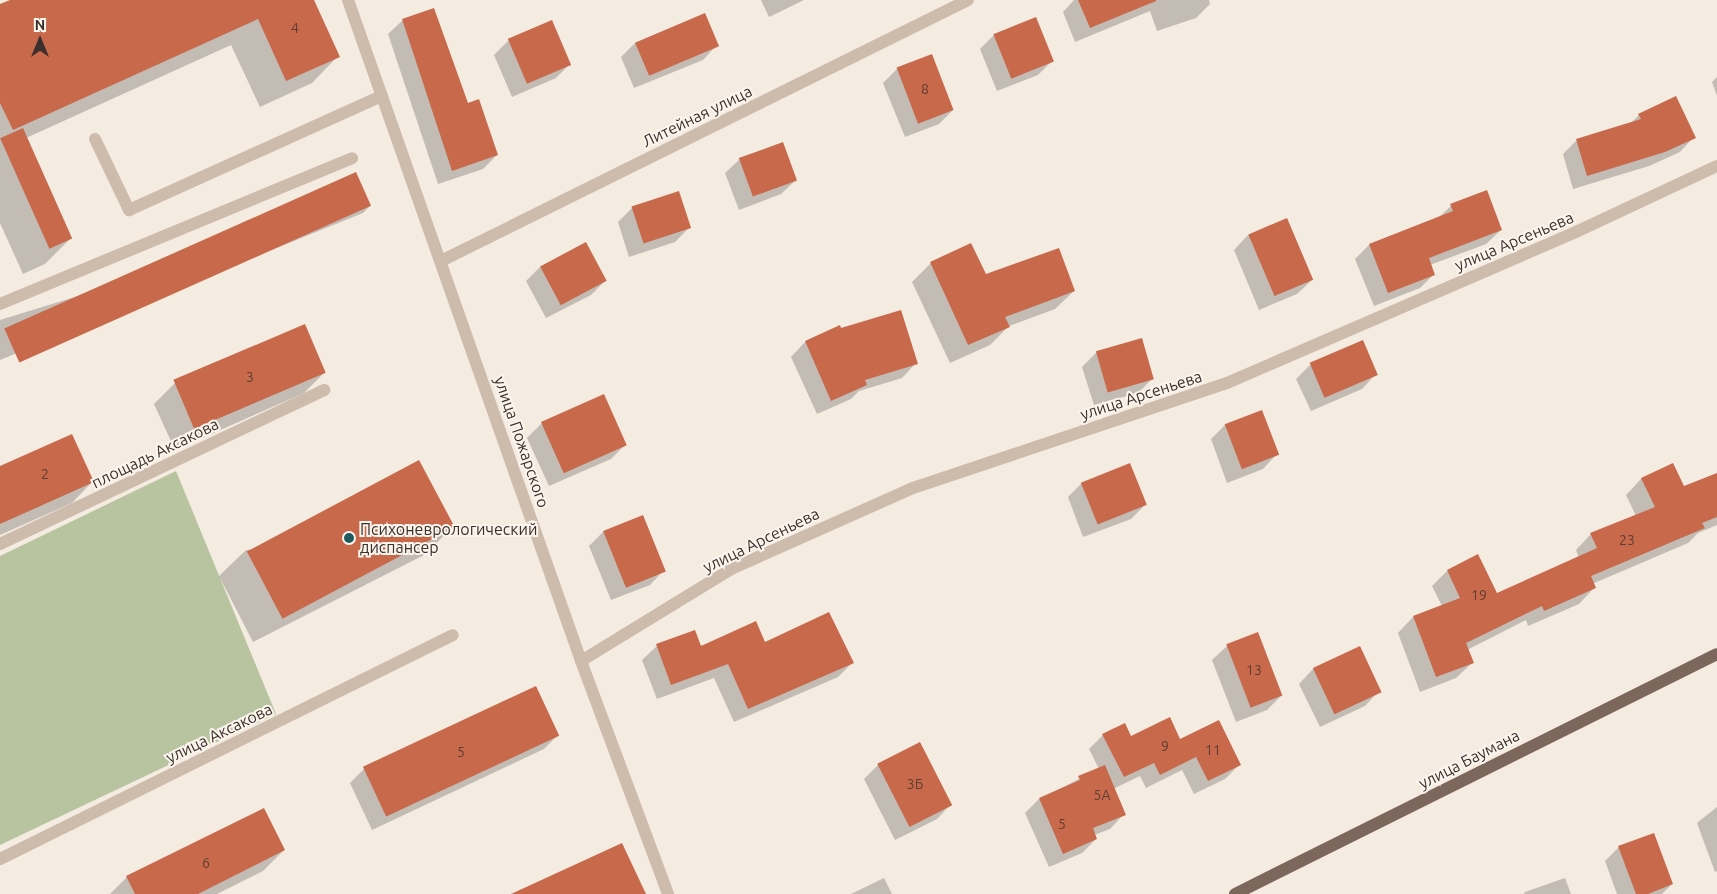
<!DOCTYPE html>
<meta charset="utf-8">
<style>
body{margin:0}
#map{position:relative;width:1717px;height:894px;overflow:hidden;background:#f4ebe1;font-family:Ubuntu,sans-serif}
div>[style]{position:absolute}
.green>*{inset:0;background:#b8c4a0}
.shadow>*{inset:0;background:#0003}
.building>*{inset:0;background:#c8694b;transform-origin:0 0}
.minor>*{height:12px;margin:-6px;padding:0 6px;transform-origin:6px;border-radius:6px;background:#cdbbac}
.major>*{height:12px;margin:-6px;padding:0 6px;transform-origin:6px;border-radius:6px;background:#7d675c}
.dots>*{width:14px;height:14px;translate:-50% -50%;box-sizing:border-box;border:2px solid #fbf5ee;border-radius:50%}
span{translate:-50% -50%;white-space:nowrap;text-align:center;line-height:1.15;-webkit-text-stroke:4px #fbf5ee;paint-order:stroke}
.number-label{font-size:14px;color:#5e3e33}
.number-label span{-webkit-text-stroke-width:0}
.street-label{font-size:16px;color:#3b302b}
.poi-label{font-size:16px;color:#3b302b}
.left{translate:0 -50%;text-align:left}
.north{position:absolute;left:15px;top:15px;width:50px;height:50px;-webkit-text-stroke:4px #fbf5ee;paint-order:stroke;rotate:0deg;font-size:14px;font-weight:700;line-height:20px;text-align:center;color:#3b302b}
.north::after{content:'';display:block;margin:auto;width:18px;height:22px;background:#3b302b;clip-path:polygon(50% 0,100% 100%,50% 72%,0 100%)}
</style>
<div id="map">
<div class="green">
<div style="clip-path:polygon(176px 471px,276px 714px,0 845px,0 556px)"></div>
</div>
<div class="shadow">
<div style="clip-path:polygon(13px 0,313px 0,338px 56px,312px 83px,260px 107px,231px 45px,26px 138px,71px 238px,45px 264px,23px 274px,0 223px,0 6px)"></div>
<div style="clip-path:polygon(761px 0,804px 0,769px 17px)"></div>
<div style="clip-path:polygon(1074px 0,1209px 0,1210px 4px,1196px 18px,1157px 31px,1150px 11px,1075px 42px,1063px 12px)"></div>
<div style="clip-path:polygon(705px 14px,717px 45px,703px 60px,634px 88px,621px 57px,635px 43px)"></div>
<div style="clip-path:polygon(403px 20px,467px 104px,497px 155px,483px 169px,438px 184px,388px 34px)"></div>
<div style="clip-path:polygon(551px 22px,570px 64px,556px 78px,512px 97px,494px 55px,508px 41px)"></div>
<div style="clip-path:polygon(994px 35px,1052px 61px,1038px 75px,997px 91px,980px 49px)"></div>
<div style="clip-path:polygon(931px 55px,953px 110px,939px 124px,905px 137px,883px 83px,897px 69px)"></div>
<div style="clip-path:polygon(1717px 77px,1717px 96px,1712px 82px)"></div>
<div style="clip-path:polygon(1639px 115px,1694px 137px,1680px 152px,1649px 166px,1573px 189px,1563px 154px,1577px 140px,1631px 123px)"></div>
<div style="clip-path:polygon(740px 159px,796px 180px,781px 194px,739px 210px,725px 173px)"></div>
<div style="clip-path:polygon(370px 206px,363px 213px,0 360px,0 320px)"></div>
<div style="clip-path:polygon(1451px 206px,1501px 230px,1486px 244px,1430px 265px,1434px 274px,1420px 288px,1374px 306px,1355px 259px,1369px 245px,1438px 218px)"></div>
<div style="clip-path:polygon(632px 208px,690px 227px,675px 242px,629px 257px,618px 222px)"></div>
<div style="clip-path:polygon(1287px 220px,1312px 280px,1297px 294px,1259px 310px,1234px 250px,1248px 235px)"></div>
<div style="clip-path:polygon(931px 263px,985px 276px,1074px 291px,1055px 309px,1009px 326px,990px 345px,950px 363px,912px 282px)"></div>
<div style="clip-path:polygon(540px 267px,605px 281px,591px 295px,546px 318px,526px 281px)"></div>
<div style="clip-path:polygon(839px 327px,916px 363px,902px 378px,859px 391px,851px 399px,817px 414px,791px 357px,805px 342px)"></div>
<div style="clip-path:polygon(1097px 352px,1152px 379px,1138px 393px,1094px 405px,1082px 367px)"></div>
<div style="clip-path:polygon(1310px 365px,1376px 374px,1362px 389px,1311px 411px,1296px 379px)"></div>
<div style="clip-path:polygon(325px 372px,304px 393px,175px 450px,154px 404px,175px 383px)"></div>
<div style="clip-path:polygon(604px 396px,625px 445px,611px 459px,549px 486px,527px 438px,542px 423px)"></div>
<div style="clip-path:polygon(1225px 425px,1277px 454px,1263px 469px,1227px 483px,1211px 439px)"></div>
<div style="clip-path:polygon(1672px 464px,1684px 488px,1717px 474px,1717px 525px,1698px 533px,1688px 543px,1592px 584px,1594px 588px,1579px 604px,1528px 626px,1526px 620px,1467px 650px,1472px 663px,1456px 678px,1420px 692px,1398px 633px,1413px 617px,1442px 606px,1432px 586px,1447px 571px,1477px 556px,1497px 595px,1579px 558px,1576px 550px,1591px 534px,1636px 516px,1626px 495px,1641px 479px)"></div>
<div style="clip-path:polygon(0 468px,92px 482px,72px 503px,0 535px)"></div>
<div style="clip-path:polygon(1082px 483px,1145px 505px,1131px 519px,1083px 537px,1068px 497px)"></div>
<div style="clip-path:polygon(643px 516px,664px 570px,650px 585px,611px 600px,589px 546px,603px 532px)"></div>
<div style="clip-path:polygon(452px 527px,426px 554px,253px 642px,219px 576px,246px 550px)"></div>
<div style="clip-path:polygon(1257px 634px,1281px 696px,1267px 710px,1236px 722px,1212px 660px,1227px 646px)"></div>
<div style="clip-path:polygon(765px 644px,852px 663px,838px 677px,734px 722px,714px 678px,657px 699px,642px 660px,657px 646px)"></div>
<div style="clip-path:polygon(1359px 648px,1379px 691px,1365px 706px,1320px 727px,1299px 684px,1313px 669px)"></div>
<div style="clip-path:polygon(558px 735px,544px 749px,372px 830px,350px 783px,364px 769px)"></div>
<div style="clip-path:polygon(1103px 735px,1180px 740px,1239px 765px,1225px 779px,1194px 794px,1182px 770px,1146px 788px,1140px 776px,1113px 789px,1124px 814px,1110px 829px,1094px 835px,1096px 839px,1082px 853px,1049px 867px,1025px 813px,1039px 799px,1099px 769px,1089px 749px)"></div>
<div style="clip-path:polygon(878px 765px,951px 804px,937px 819px,895px 840px,864px 779px)"></div>
<div style="clip-path:polygon(1717px 807px,1717px 871px,1715px 872px,1697px 823px)"></div>
<div style="clip-path:polygon(1619px 847px,1672px 884px,1662px 894px,1617px 894px,1605px 861px)"></div>
<div style="clip-path:polygon(284px 850px,263px 871px,217px 894px,110px 894px,127px 877px)"></div>
<div style="clip-path:polygon(884px 878px,892px 894px,851px 894px)"></div>
<div style="clip-path:polygon(1565px 878px,1571px 894px,1524px 894px,1525px 892px)"></div>
</div>
<div class="building">
<div style="clip-path:polygon(10px 0,314px 0,340px 57px,286px 81px,258px 19px,13px 130px,0 103px,0 4px)"></div>
<div style="clip-path:polygon(1078px 0,1156px 0,1156px 1px,1090px 28px)"></div>
<div style="clip-path:polygon(434px 8px,468px 103px,479px 99px,498px 155px,452px 171px,402px 19px)"></div>
<div style="left:705px;top:13px;width:36px;height:76px;rotate:67deg"></div>
<div style="left:1036px;top:17px;width:48px;height:46px;rotate:68deg"></div>
<div style="left:552px;top:20px;width:49px;height:48px;rotate:67deg"></div>
<div style="left:932px;top:54px;width:60px;height:38px;rotate:69deg"></div>
<div style="clip-path:polygon(1676px 96px,1696px 138px,1665px 152px,1587px 176px,1576px 139px,1641px 119px,1638px 114px)"></div>
<div style="left:23px;top:128px;width:121px;height:25px;rotate:66deg"></div>
<div style="left:783px;top:142px;width:41px;height:47px;rotate:70deg"></div>
<div style="left:356px;top:172px;width:37px;height:385px;rotate:66deg"></div>
<div style="clip-path:polygon(1487px 190px,1502px 230px,1429px 258px,1435px 275px,1388px 293px,1369px 244px,1453px 211px,1450px 204px)"></div>
<div style="left:679px;top:191px;width:39px;height:50px;rotate:72deg"></div>
<div style="left:1287px;top:218px;width:67px;height:42px;rotate:67deg"></div>
<div style="left:586px;top:242px;width:44px;height:52px;rotate:62deg"></div>
<div style="clip-path:polygon(971px 243px,986px 274px,1059px 248px,1075px 291px,1005px 317px,1010px 327px,968px 345px,930px 262px)"></div>
<div style="clip-path:polygon(901px 310px,918px 364px,865px 380px,867px 385px,831px 401px,805px 341px,840px 325px,841px 328px)"></div>
<div style="left:305px;top:324px;width:53px;height:143px;rotate:67deg"></div>
<div style="left:1142px;top:338px;width:43px;height:48px;rotate:74deg"></div>
<div style="left:1363px;top:340px;width:38px;height:58px;rotate:67deg"></div>
<div style="left:604px;top:394px;width:56px;height:69px;rotate:66deg"></div>
<div style="left:1262px;top:410px;width:48px;height:40px;rotate:69deg"></div>
<div style="clip-path:polygon(72px 434px,94px 482px,0 524px,0 466px)"></div>
<div style="left:419px;top:460px;width:76px;height:195px;rotate:62deg"></div>
<div style="left:1130px;top:463px;width:45px;height:53px;rotate:68deg"></div>
<div style="clip-path:polygon(1673px 463px,1684px 486px,1717px 473px,1717px 517px,1702px 523px,1705px 528px,1591px 576px,1596px 588px,1544px 611px,1542px 606px,1466px 643px,1474px 663px,1436px 677px,1413px 616px,1460px 598px,1447px 570px,1478px 554px,1497px 593px,1597px 548px,1590px 533px,1655px 507px,1641px 478px)"></div>
<div style="left:643px;top:515px;width:61px;height:43px;rotate:68deg"></div>
<div style="clip-path:polygon(829px 612px,854px 663px,748px 709px,728px 664px,671px 685px,656px 644px,695px 630px,701px 646px,756px 621px,765px 642px)"></div>
<div style="left:1258px;top:632px;width:68px;height:34px;rotate:69deg"></div>
<div style="left:1360px;top:646px;width:51px;height:52px;rotate:65deg"></div>
<div style="left:536px;top:686px;width:55px;height:191px;rotate:65deg"></div>
<div style="clip-path:polygon(1170px 717px,1180px 739px,1219px 720px,1241px 765px,1208px 781px,1196px 757px,1160px 775px,1154px 763px,1124px 777px,1102px 734px,1125px 723px,1131px 736px)"></div>
<div style="left:920px;top:742px;width:71px;height:48px;rotate:63deg"></div>
<div style="clip-path:polygon(1105px 765px,1126px 815px,1093px 828px,1097px 839px,1063px 854px,1039px 798px,1080px 780px,1078px 776px)"></div>
<div style="clip-path:polygon(264px 808px,285px 850px,198px 894px,135px 894px,126px 876px)"></div>
<div style="clip-path:polygon(1654px 833px,1673px 884px,1648px 894px,1636px 894px,1618px 846px)"></div>
<div style="clip-path:polygon(622px 843px,646px 894px,511px 894px)"></div>
</div>
<div class="minor">
<div style="left:348px;top:0;width:701px;rotate:70.58deg"></div>
<div style="left:581px;top:661px;width:249px;rotate:69.5deg"></div>
<div style="left:95px;top:139px;width:79px;rotate:64.4deg"></div>
<div style="left:129px;top:210px;width:277px;rotate:-24.3deg"></div>
<div style="left:441px;top:261px;width:588px;rotate:-26.35deg"></div>
<div style="left:0;top:304px;width:381px;rotate:-22.5deg"></div>
<div style="left:0;top:544px;width:359px;rotate:-25.4deg"></div>
<div style="left:581px;top:661px;width:176px;rotate:-31.5deg"></div>
<div style="left:731px;top:569px;width:199px;rotate:-24deg"></div>
<div style="left:913px;top:488px;width:331px;rotate:-18.5deg"></div>
<div style="left:1227px;top:383px;width:382px;rotate:-23.4deg"></div>
<div style="left:1578px;top:231px;width:153px;rotate:-25.1deg"></div>
<div style="left:0;top:859px;width:505px;rotate:-26.31deg"></div>
</div>
<div class="major">
<div style="left:1235px;top:894px;width:538px;rotate:-26.47deg"></div>
</div>
<div class="dots">
<div style="left:349px;top:538px;background:#1f5a5e"></div>
</div>
<div class="number-label">
<span style="left:295px;top:28px">4</span>
<span style="left:925px;top:89px">8</span>
<span style="left:250px;top:377px">3</span>
<span style="left:45px;top:474px">2</span>
<span style="left:1627px;top:540px">23</span>
<span style="left:1479px;top:595px">19</span>
<span style="left:1254px;top:670px">13</span>
<span style="left:1165px;top:746px">9</span>
<span style="left:1213px;top:750px">11</span>
<span style="left:461px;top:752px">5</span>
<span style="left:915px;top:784px">3Б</span>
<span style="left:1102px;top:795px">5А</span>
<span style="left:1062px;top:824px">5</span>
<span style="left:206px;top:863px">6</span>
</div>
<div class="street-label">
<span style="left:697px;top:116px;rotate:-26deg">Литейная улица</span>
<span style="left:1514px;top:241px;rotate:-23deg">улица Арсеньева</span>
<span style="left:1141px;top:395px;rotate:-18deg">улица Арсеньева</span>
<span style="left:522px;top:442px;rotate:71deg">улица Пожарского</span>
<span style="left:155px;top:453px;rotate:-26deg">площадь Аксакова</span>
<span style="left:761px;top:540px;rotate:-26deg">улица Арсеньева</span>
<span style="left:219px;top:733px;rotate:-26deg">улица Аксакова</span>
<span style="left:1469px;top:759px;rotate:-27deg">улица Баумана</span>
</div>
<div class="poi-label">
<span class="left" style="left:360px;top:538px">Психоневрологический<br>диспансер</span>
</div>
<div class="north">N</div>
</div>
